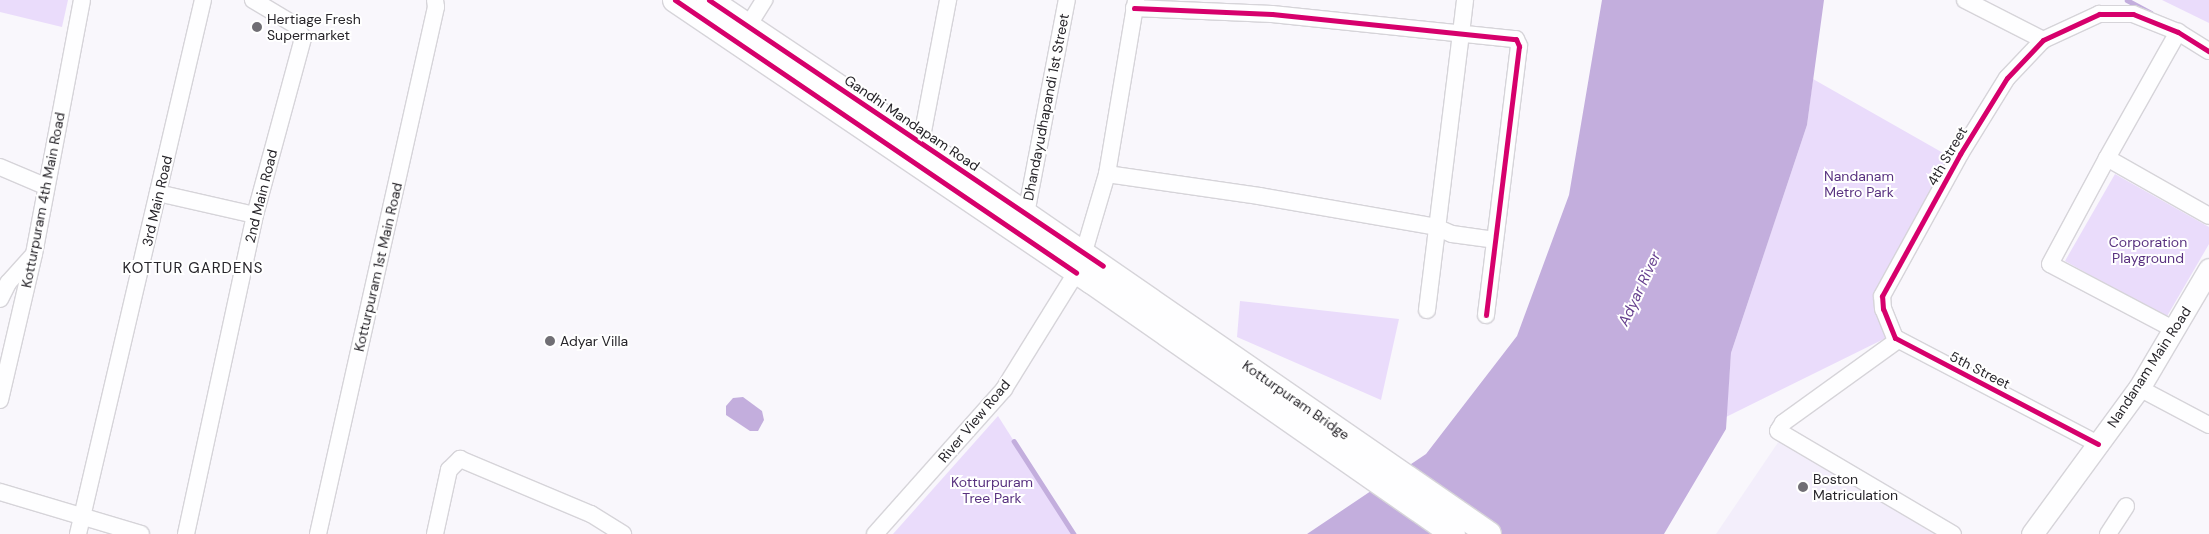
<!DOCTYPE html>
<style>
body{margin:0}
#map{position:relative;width:2209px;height:534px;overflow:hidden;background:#f9f7fc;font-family:"DM Sans",sans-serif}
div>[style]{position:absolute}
.built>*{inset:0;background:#f3eefb}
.green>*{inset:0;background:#eadcfb}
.water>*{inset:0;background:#c3aedd}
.stream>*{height:4.5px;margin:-2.25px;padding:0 2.25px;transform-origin:2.25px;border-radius:2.25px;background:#c3aedd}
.roads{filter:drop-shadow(1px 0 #d6d4d9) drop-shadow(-1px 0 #d6d4d9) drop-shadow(0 1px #d6d4d9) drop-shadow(0 -1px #d6d4d9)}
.minor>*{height:16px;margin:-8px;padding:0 8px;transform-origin:8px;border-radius:8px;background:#fefeff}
.tertiary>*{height:21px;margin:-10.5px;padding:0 10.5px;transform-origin:10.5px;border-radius:10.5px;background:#fefeff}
.secondary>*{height:24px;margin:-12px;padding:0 12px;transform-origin:12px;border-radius:12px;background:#fefeff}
.cycleway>*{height:5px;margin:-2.5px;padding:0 2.5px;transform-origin:2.5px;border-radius:2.5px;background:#d6006c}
.dots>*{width:14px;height:14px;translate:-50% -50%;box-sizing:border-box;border:2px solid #fff;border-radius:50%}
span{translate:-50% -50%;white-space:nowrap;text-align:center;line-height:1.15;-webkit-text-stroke:4px #fff;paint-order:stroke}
.poi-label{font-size:14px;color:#27252a}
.left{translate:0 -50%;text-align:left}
.street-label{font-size:14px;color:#27252a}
.park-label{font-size:14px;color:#593280}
.neighbourhood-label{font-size:15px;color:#27252a;letter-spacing:1px}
.water-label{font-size:15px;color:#67418f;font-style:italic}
</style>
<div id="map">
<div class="built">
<div style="clip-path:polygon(1779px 441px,1938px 534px,1716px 534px)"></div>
</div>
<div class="green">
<div style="clip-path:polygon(0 0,68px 0,62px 27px,0 12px)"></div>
<div style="clip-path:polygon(2162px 0,2209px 0,2209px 23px)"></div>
<div style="clip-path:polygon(1813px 79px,1952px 158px,1876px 292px,1890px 336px,1726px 417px,1731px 353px,1807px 125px)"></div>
<div style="clip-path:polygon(2115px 174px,2209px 227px,2209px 244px,2166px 318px,2065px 261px)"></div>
<div style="clip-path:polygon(1240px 301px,1399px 319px,1381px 400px,1237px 337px)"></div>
<div style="clip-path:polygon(998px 416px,1073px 534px,893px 534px)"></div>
</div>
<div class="water">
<div style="clip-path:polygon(1602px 0,1824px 0,1807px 125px,1731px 353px,1726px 429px,1664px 534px,1307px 534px,1426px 454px,1517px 336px,1569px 195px)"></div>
<div style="clip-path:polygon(743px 397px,762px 411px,764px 420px,758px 431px,750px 431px,726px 415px,726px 406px,733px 398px)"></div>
</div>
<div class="stream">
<div style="left:2127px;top:0;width:27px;rotate:28deg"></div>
<div style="left:1014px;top:441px;width:111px;rotate:57.2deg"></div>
</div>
<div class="roads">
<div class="minor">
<div style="left:1965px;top:0;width:88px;rotate:27.1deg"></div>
<div style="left:1134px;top:8px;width:138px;rotate:2.5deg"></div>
<div style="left:1272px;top:14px;width:245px;rotate:5.9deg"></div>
<div style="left:1516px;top:39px;width:8px;rotate:67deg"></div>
<div style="left:1519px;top:46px;width:271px;rotate:97deg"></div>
<div style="left:748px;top:26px;width:31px;rotate:-58deg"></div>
<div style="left:921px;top:142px;width:145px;rotate:-79.2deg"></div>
<div style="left:2107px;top:158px;width:145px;rotate:-60.6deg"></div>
<div style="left:0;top:167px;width:49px;rotate:22.9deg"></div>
<div style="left:1107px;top:174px;width:154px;rotate:8.2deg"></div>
<div style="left:1259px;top:196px;width:180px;rotate:9.9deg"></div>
<div style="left:1436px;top:227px;width:17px;rotate:24deg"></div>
<div style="left:1452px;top:234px;width:43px;rotate:7.9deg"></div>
<div style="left:158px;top:193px;width:99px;rotate:12.8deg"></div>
<div style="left:1026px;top:214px;width:218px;rotate:-79.2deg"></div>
<div style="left:1083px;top:255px;width:84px;rotate:-73.5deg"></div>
<div style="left:1107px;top:174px;width:176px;rotate:-80.5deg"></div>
<div style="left:0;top:299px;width:18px;rotate:-63deg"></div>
<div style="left:8px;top:283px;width:36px;rotate:-48deg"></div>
<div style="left:1427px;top:310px;width:312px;rotate:-83deg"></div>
<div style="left:2175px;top:330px;width:141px;rotate:-152.2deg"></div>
<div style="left:2050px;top:264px;width:120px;rotate:-61.7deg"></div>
<div style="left:2107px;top:158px;width:117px;rotate:29.6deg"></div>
<div style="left:1898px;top:340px;width:142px;rotate:144.2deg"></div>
<div style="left:1783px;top:423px;width:9px;rotate:122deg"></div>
<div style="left:1778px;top:431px;width:203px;rotate:30.5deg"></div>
<div style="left:2139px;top:388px;width:79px;rotate:27.9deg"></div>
<div style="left:0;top:400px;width:150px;rotate:-76.9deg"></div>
<div style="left:34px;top:254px;width:258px;rotate:-79.3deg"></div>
<div style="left:2098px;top:444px;width:229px;rotate:-152.4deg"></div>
<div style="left:1895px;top:338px;width:31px;rotate:-112deg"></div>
<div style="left:1883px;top:309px;width:13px;rotate:-94deg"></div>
<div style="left:1882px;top:296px;width:162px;rotate:-61.2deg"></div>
<div style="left:1960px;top:154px;width:89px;rotate:-58.3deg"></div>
<div style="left:2007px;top:78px;width:52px;rotate:-46.5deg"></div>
<div style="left:2043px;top:40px;width:62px;rotate:-24.9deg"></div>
<div style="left:2099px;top:14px;width:34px"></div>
<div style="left:2133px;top:14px;width:48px;rotate:21.8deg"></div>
<div style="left:2178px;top:32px;width:36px;rotate:32deg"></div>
<div style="left:0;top:492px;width:147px;rotate:16.6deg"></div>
<div style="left:78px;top:534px;width:548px;rotate:-76.83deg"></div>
<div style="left:186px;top:534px;width:326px;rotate:-77.8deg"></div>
<div style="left:255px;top:215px;width:183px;rotate:-74.8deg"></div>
<div style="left:303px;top:38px;width:15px;rotate:-122deg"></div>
<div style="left:295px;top:25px;width:49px;rotate:-149.2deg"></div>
<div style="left:318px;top:534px;width:540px;rotate:-77.38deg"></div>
<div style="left:436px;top:7px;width:7px;rotate:-98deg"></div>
<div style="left:435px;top:534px;width:66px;rotate:-77.7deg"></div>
<div style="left:449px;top:470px;width:16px;rotate:-45deg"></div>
<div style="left:460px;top:459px;width:142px;rotate:22.8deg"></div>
<div style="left:591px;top:514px;width:38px;rotate:32deg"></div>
<div style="left:875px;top:534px;width:194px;rotate:-48.3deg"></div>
<div style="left:1004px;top:389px;width:137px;rotate:-58.2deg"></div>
<div style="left:2108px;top:534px;width:33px;rotate:-57deg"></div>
</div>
<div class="tertiary">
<div style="left:2032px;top:534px;width:181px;rotate:-53.8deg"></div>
<div style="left:2139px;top:388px;width:138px;rotate:-59.5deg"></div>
</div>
<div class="secondary">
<div style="left:675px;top:0;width:503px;rotate:34.07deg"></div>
<div style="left:1092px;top:282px;width:440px;rotate:34.9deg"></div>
<div style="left:709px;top:0;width:255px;rotate:33.8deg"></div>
<div style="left:921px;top:142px;width:690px;rotate:34.61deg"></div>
</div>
</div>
<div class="cycleway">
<div style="left:675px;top:0;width:485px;rotate:34.2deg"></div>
<div style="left:709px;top:0;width:475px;rotate:34deg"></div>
<div style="left:1134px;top:8px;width:138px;rotate:2.5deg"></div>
<div style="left:1272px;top:14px;width:245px;rotate:5.9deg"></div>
<div style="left:1516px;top:39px;width:8px;rotate:67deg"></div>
<div style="left:1519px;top:46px;width:271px;rotate:97deg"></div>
<div style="left:2098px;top:444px;width:229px;rotate:-152.4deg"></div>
<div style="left:1895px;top:338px;width:31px;rotate:-112deg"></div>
<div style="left:1883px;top:309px;width:13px;rotate:-94deg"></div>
<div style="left:1882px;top:296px;width:162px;rotate:-61.2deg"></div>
<div style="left:1960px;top:154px;width:89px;rotate:-58.3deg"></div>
<div style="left:2007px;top:78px;width:52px;rotate:-46.5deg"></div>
<div style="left:2043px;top:40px;width:62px;rotate:-24.9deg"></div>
<div style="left:2099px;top:14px;width:34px"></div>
<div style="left:2133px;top:14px;width:48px;rotate:21.8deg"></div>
<div style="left:2178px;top:32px;width:36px;rotate:32deg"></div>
</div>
<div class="dots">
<div style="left:257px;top:27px;background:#706e74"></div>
<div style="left:550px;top:341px;background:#706e74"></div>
<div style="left:1803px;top:487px;background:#706e74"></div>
</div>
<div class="poi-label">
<span class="left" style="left:267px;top:27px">Hertiage Fresh<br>Supermarket</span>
<span class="left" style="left:560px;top:341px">Adyar Villa</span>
<span class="left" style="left:1813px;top:487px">Boston<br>Matriculation</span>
</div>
<div class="street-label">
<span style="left:1046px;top:107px;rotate:-79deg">Dhandayudhapandi 1st Street</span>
<span style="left:912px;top:123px;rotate:34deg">Gandhi Mandapam Road</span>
<span style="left:1947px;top:156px;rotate:-60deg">4th Street</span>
<span style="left:261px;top:196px;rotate:-76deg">2nd Main Road</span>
<span style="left:43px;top:200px;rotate:-79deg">Kotturpuram 4th Main Road</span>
<span style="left:157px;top:201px;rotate:-77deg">3rd Main Road</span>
<span style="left:378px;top:267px;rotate:-77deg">Kotturpuram 1st Main Road</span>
<span style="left:2149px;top:367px;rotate:-57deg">Nandanam Main Road</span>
<span style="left:1980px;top:370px;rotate:27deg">5th Street</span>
<span style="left:1296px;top:400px;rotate:35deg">Kotturpuram Bridge</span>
<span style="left:974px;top:421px;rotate:-50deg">River View Road</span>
</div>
<div class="park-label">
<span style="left:1859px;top:184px">Nandanam<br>Metro Park</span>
<span style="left:2148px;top:250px">Corporation<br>Playground</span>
<span style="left:992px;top:490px">Kotturpuram<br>Tree Park</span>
</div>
<div class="neighbourhood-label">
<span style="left:193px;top:269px">KOTTUR GARDENS</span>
</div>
<div class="water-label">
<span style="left:1640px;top:289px;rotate:-65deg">Adyar River</span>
</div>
</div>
